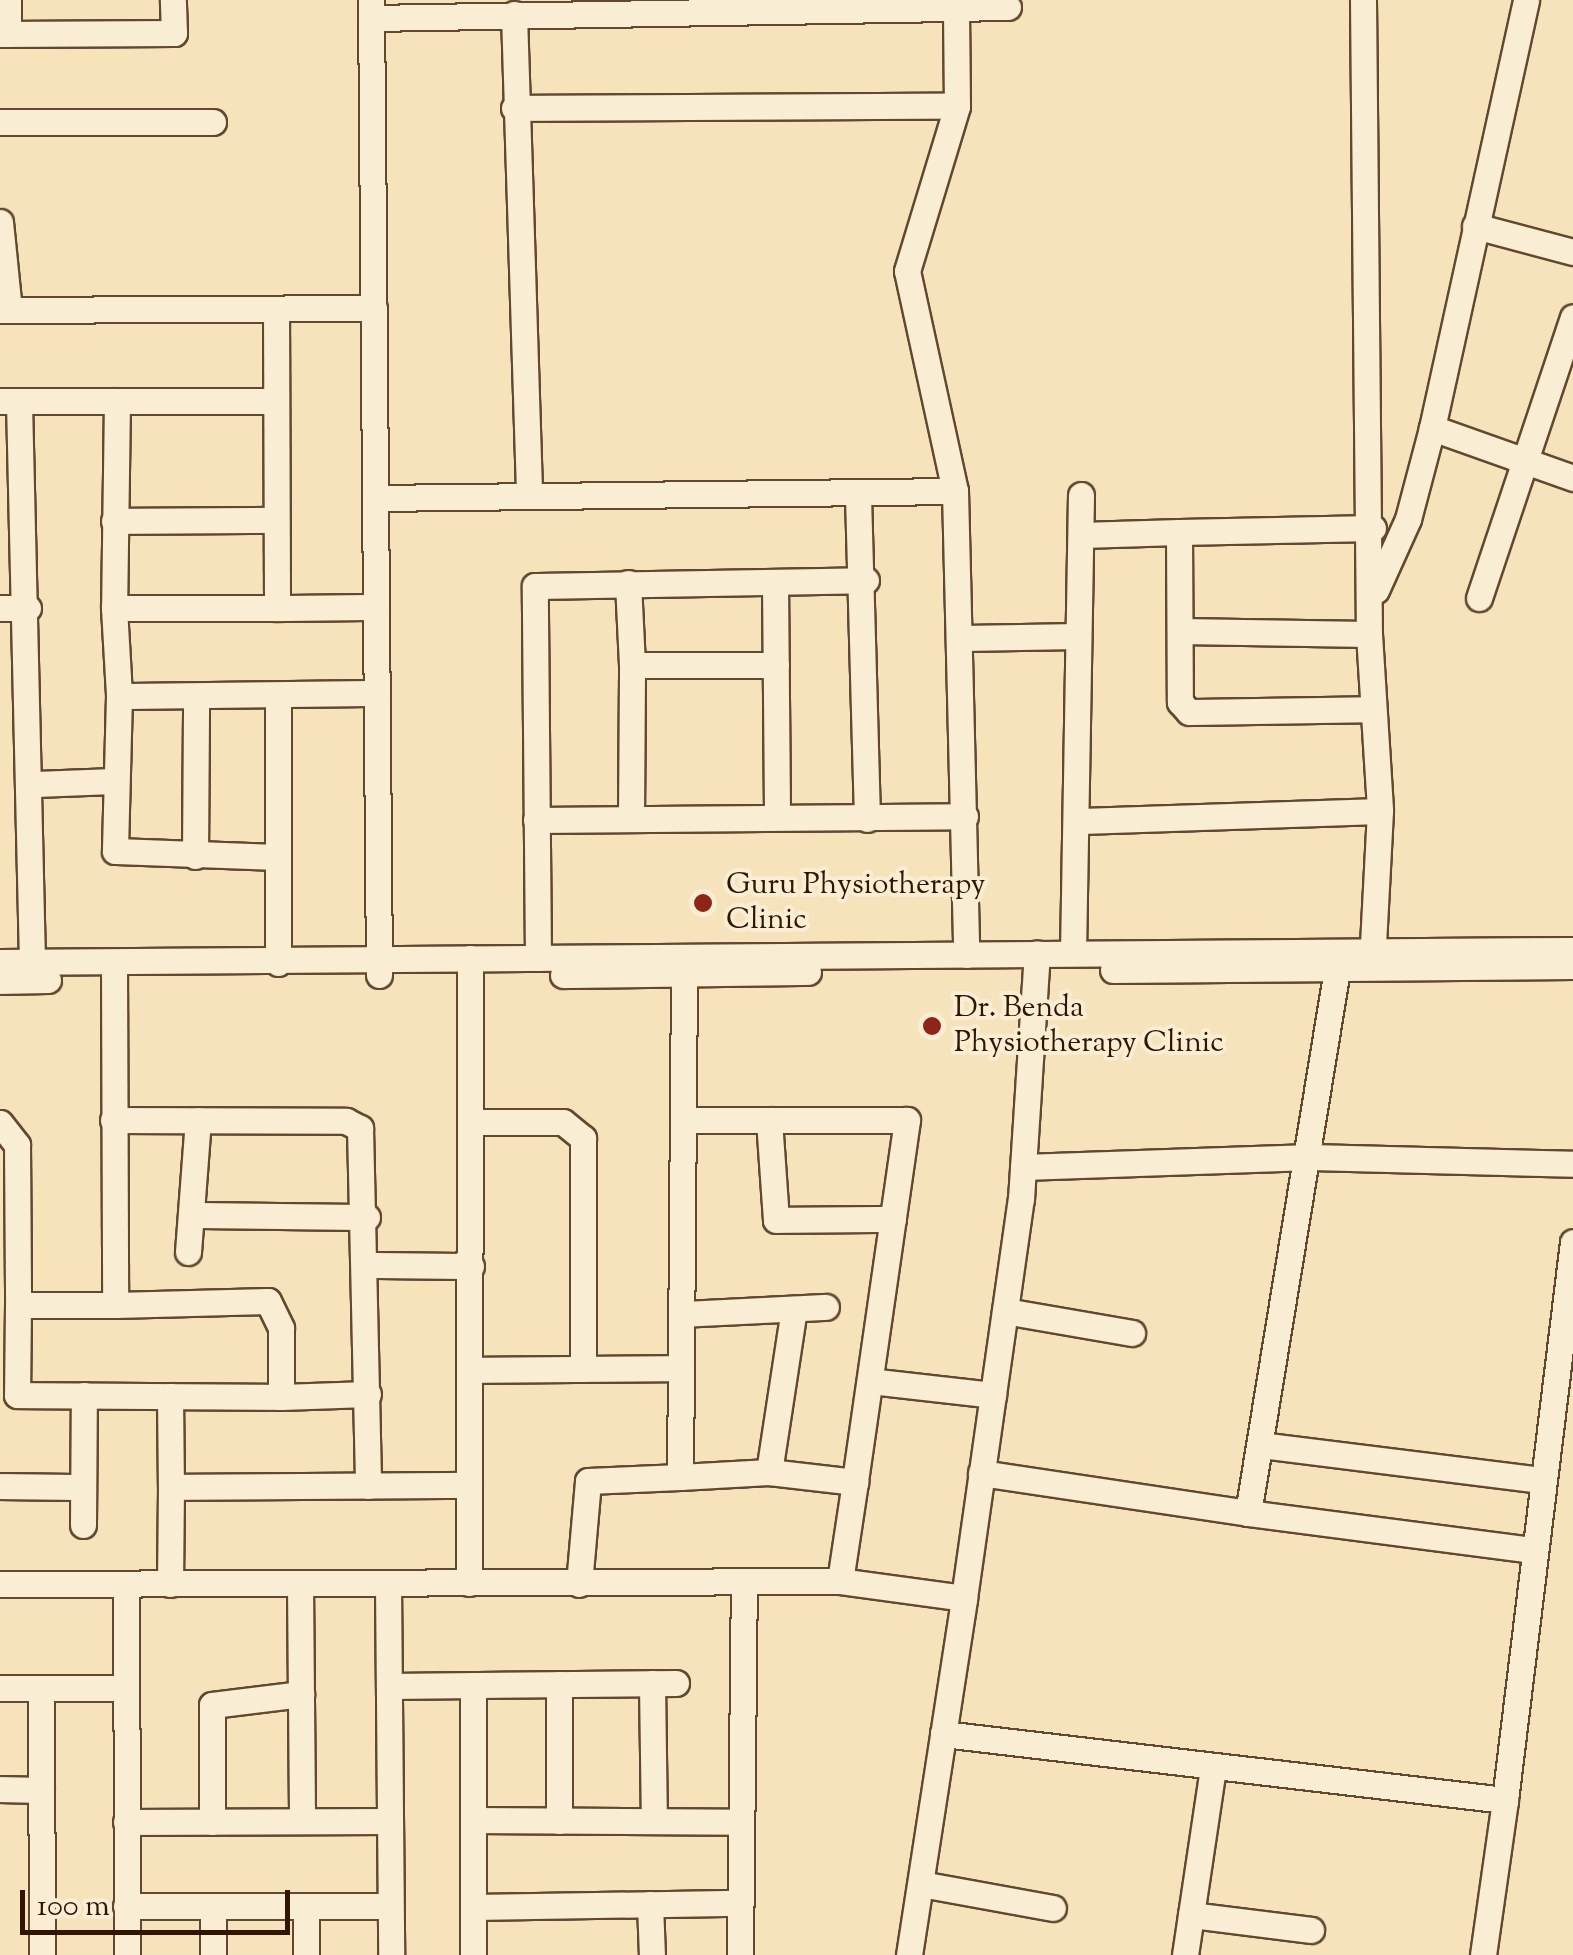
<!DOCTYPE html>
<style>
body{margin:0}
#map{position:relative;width:1573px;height:1955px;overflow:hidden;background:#f6e3bc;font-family:"Sorts Mill Goudy",serif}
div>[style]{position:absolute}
.roads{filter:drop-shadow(2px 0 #62482f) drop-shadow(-2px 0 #62482f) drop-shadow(0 2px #62482f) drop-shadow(0 -2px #62482f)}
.minor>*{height:25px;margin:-12.5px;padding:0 12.5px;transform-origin:12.5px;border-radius:12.5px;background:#f9edd3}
.dots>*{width:28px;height:28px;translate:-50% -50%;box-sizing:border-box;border:5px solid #f9edd3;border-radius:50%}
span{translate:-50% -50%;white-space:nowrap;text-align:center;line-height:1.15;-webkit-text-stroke:8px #f9edd3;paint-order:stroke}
.poi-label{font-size:30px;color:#311500}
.left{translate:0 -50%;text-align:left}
.scale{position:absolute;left:20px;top:1890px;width:270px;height:45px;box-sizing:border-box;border:5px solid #311500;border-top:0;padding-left:12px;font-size:30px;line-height:35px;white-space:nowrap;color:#311500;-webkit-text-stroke:8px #f9edd3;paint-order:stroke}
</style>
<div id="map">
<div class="roads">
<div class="minor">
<div style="left:8px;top:0;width:34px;rotate:90deg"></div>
<div style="left:371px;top:0;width:975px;rotate:89.53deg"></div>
<div style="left:1363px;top:0;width:634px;rotate:89.46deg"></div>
<div style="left:1369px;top:634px;width:177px;rotate:86.4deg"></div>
<div style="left:1380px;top:811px;width:153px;rotate:93deg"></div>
<div style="left:514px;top:14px;width:479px;rotate:88.2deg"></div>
<div style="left:371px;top:18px;width:637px;rotate:-0.99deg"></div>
<div style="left:0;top:34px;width:174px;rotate:-0.3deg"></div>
<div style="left:174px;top:33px;width:33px;rotate:-92deg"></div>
<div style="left:514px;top:108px;width:443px;rotate:-0.3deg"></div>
<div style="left:0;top:122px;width:213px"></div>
<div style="left:0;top:222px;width:88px;rotate:84.2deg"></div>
<div style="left:1475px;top:226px;width:101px;rotate:14.9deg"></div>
<div style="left:276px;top:309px;width:299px;rotate:89.8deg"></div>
<div style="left:277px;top:608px;width:99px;rotate:-0.6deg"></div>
<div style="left:0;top:310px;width:374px;rotate:-0.3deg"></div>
<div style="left:0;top:401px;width:117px"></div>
<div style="left:117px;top:401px;width:207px;rotate:90.8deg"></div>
<div style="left:114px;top:608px;width:163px"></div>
<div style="left:117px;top:401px;width:159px"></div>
<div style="left:19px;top:402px;width:561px;rotate:88.67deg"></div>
<div style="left:1432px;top:428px;width:150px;rotate:19.5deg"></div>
<div style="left:955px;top:491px;width:225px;rotate:-102.3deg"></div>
<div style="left:907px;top:271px;width:172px;rotate:-73.1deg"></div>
<div style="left:957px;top:106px;width:98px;rotate:-90.6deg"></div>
<div style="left:858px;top:496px;width:323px;rotate:88.4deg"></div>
<div style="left:375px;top:498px;width:580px;rotate:-0.69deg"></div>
<div style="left:955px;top:491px;width:464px;rotate:88.6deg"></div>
<div style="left:114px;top:521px;width:162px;rotate:-0.4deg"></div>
<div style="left:1179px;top:532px;width:194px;rotate:-1.2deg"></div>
<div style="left:1081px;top:535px;width:98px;rotate:-1.8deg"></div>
<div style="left:1179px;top:532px;width:170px;rotate:89.7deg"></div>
<div style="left:1180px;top:702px;width:13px;rotate:48deg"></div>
<div style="left:1189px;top:712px;width:183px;rotate:-0.9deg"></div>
<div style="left:775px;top:582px;width:235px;rotate:89.5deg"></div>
<div style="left:628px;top:583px;width:82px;rotate:87.2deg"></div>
<div style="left:632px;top:665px;width:144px"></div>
<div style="left:1376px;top:590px;width:78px;rotate:-65.7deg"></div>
<div style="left:1408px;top:519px;width:94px;rotate:-75.2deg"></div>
<div style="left:1432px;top:428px;width:438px;rotate:-77.6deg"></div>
<div style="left:1479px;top:598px;width:296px;rotate:-71.5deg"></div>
<div style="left:0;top:608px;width:28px"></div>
<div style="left:114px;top:608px;width:88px;rotate:86.7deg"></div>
<div style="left:119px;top:696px;width:258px;rotate:-0.7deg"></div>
<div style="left:1180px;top:631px;width:189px;rotate:0.9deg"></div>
<div style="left:963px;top:638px;width:115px;rotate:-1deg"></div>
<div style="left:119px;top:696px;width:155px;rotate:91.5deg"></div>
<div style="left:115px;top:851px;width:163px;rotate:2.1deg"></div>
<div style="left:35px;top:784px;width:79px;rotate:-2.2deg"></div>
<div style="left:631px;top:818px;width:153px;rotate:-89.6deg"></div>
<div style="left:536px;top:820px;width:429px;rotate:-0.5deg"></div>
<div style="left:1081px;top:821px;width:299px;rotate:-1.9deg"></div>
<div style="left:195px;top:856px;width:158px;rotate:-89.6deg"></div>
<div style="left:1073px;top:953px;width:458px;rotate:-89deg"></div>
<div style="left:538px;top:958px;width:372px;rotate:-90.5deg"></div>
<div style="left:535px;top:586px;width:331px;rotate:-1deg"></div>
<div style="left:0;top:962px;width:1573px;rotate:-0.44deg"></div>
<div style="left:278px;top:963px;width:267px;rotate:-90deg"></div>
<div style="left:114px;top:965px;width:340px;rotate:89.8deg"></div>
<div style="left:115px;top:1305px;width:153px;rotate:-1.5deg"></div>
<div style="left:268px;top:1301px;width:30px;rotate:64deg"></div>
<div style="left:281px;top:1328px;width:69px;rotate:90deg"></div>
<div style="left:281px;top:1397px;width:87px;rotate:-2deg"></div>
<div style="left:1113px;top:970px;width:460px;rotate:-0.5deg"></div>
<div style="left:684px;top:973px;width:504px;rotate:90.45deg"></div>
<div style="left:680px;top:1477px;width:89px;rotate:-3.2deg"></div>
<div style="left:769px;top:1472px;width:87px;rotate:6.6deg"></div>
<div style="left:855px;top:1482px;width:100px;rotate:98.6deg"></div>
<div style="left:563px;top:975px;width:245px;rotate:-0.7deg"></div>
<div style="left:0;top:981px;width:48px;rotate:-1.2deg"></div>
<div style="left:113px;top:1120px;width:233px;rotate:0.2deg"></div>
<div style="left:346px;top:1121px;width:16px;rotate:27deg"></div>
<div style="left:360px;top:1128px;width:358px;rotate:88.7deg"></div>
<div style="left:683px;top:1120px;width:224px"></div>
<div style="left:907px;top:1120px;width:366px;rotate:98.2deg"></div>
<div style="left:769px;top:1120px;width:100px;rotate:86deg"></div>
<div style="left:776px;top:1220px;width:117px;rotate:-0.5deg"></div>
<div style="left:471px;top:1122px;width:92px"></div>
<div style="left:563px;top:1122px;width:26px;rotate:39deg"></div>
<div style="left:583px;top:1138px;width:231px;rotate:90deg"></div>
<div style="left:0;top:1123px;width:28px;rotate:52deg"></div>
<div style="left:17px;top:1145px;width:160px;rotate:89.6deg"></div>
<div style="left:1023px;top:1167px;width:288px;rotate:-2deg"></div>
<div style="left:1311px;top:1157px;width:262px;rotate:1.5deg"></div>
<div style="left:191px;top:1215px;width:176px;rotate:0.7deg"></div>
<div style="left:188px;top:1252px;width:132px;rotate:-85.7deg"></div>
<div style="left:368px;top:1265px;width:103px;rotate:0.6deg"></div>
<div style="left:115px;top:1305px;width:97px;rotate:180deg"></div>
<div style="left:18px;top:1305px;width:90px;rotate:90.6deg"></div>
<div style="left:17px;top:1395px;width:264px;rotate:0.4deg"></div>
<div style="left:1005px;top:1311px;width:129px;rotate:9.8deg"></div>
<div style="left:682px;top:1314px;width:144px;rotate:-2.8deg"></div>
<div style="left:470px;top:1370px;width:211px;rotate:-0.5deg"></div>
<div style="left:870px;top:1381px;width:124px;rotate:6.5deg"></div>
<div style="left:170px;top:1396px;width:91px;rotate:89.4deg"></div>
<div style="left:1260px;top:1445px;width:283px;rotate:7.1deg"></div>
<div style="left:769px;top:1472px;width:165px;rotate:-81.3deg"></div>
<div style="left:981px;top:1473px;width:270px;rotate:8.5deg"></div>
<div style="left:1248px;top:1513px;width:551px;rotate:-80.71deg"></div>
<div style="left:0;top:1486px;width:83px;rotate:0.7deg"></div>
<div style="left:1248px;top:1513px;width:285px;rotate:7.4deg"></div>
<div style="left:83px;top:1525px;width:130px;rotate:-89.6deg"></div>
<div style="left:469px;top:1583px;width:625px;rotate:-89.91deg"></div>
<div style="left:0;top:1584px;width:840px;rotate:-0.2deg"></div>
<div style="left:840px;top:1581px;width:125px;rotate:7.8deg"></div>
<div style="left:964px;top:1598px;width:403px;rotate:-81.9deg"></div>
<div style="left:1021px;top:1199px;width:246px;rotate:-86.3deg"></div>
<div style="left:126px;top:1584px;width:371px;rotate:89.8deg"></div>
<div style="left:170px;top:1584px;width:97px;rotate:-89.4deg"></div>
<div style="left:171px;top:1487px;width:298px;rotate:-0.4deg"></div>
<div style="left:300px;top:1584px;width:237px;rotate:89.5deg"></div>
<div style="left:388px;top:1584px;width:371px;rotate:89.5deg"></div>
<div style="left:579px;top:1584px;width:103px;rotate:-85deg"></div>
<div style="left:588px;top:1481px;width:92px;rotate:-2.5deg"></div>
<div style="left:652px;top:1683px;width:138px;rotate:89.2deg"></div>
<div style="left:559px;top:1684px;width:137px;rotate:90deg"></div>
<div style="left:389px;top:1686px;width:287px;rotate:-0.6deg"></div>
<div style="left:0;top:1688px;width:126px"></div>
<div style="left:41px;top:1688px;width:267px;rotate:89.8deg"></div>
<div style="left:943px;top:1734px;width:566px;rotate:6.7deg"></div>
<div style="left:1505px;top:1800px;width:562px;rotate:-83.05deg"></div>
<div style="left:0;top:1789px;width:41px;rotate:1.4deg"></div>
<div style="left:473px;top:1820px;width:268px;rotate:0.4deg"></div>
<div style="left:126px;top:1822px;width:264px;rotate:-0.2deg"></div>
<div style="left:212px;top:1822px;width:117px;rotate:-90deg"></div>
<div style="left:212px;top:1705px;width:90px;rotate:-7deg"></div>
<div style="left:921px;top:1884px;width:134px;rotate:10.3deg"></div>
<div style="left:650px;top:1904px;width:51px;rotate:87.8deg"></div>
<div style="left:126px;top:1906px;width:264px"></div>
<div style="left:213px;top:1906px;width:49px;rotate:90deg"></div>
<div style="left:473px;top:1907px;width:267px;rotate:-0.9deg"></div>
<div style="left:1191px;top:1915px;width:121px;rotate:7.1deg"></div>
<div style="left:306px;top:1955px;width:49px;rotate:-90deg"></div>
<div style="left:473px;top:1955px;width:270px;rotate:-90deg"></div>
<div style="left:740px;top:1955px;width:372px;rotate:-89.4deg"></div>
<div style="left:909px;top:1955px;width:361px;rotate:-81.2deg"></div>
<div style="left:1185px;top:1955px;width:190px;rotate:-81.5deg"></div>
<div style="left:1483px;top:1955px;width:157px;rotate:-81.9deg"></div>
</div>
</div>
<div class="dots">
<div style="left:703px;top:903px;background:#8f2418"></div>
<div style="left:932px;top:1026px;background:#8f2418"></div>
</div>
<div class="poi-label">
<span class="left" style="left:726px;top:903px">Guru Physiotherapy<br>Clinic</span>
<span class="left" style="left:954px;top:1026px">Dr. Benda<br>Physiotherapy Clinic</span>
</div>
<div class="scale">100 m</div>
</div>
